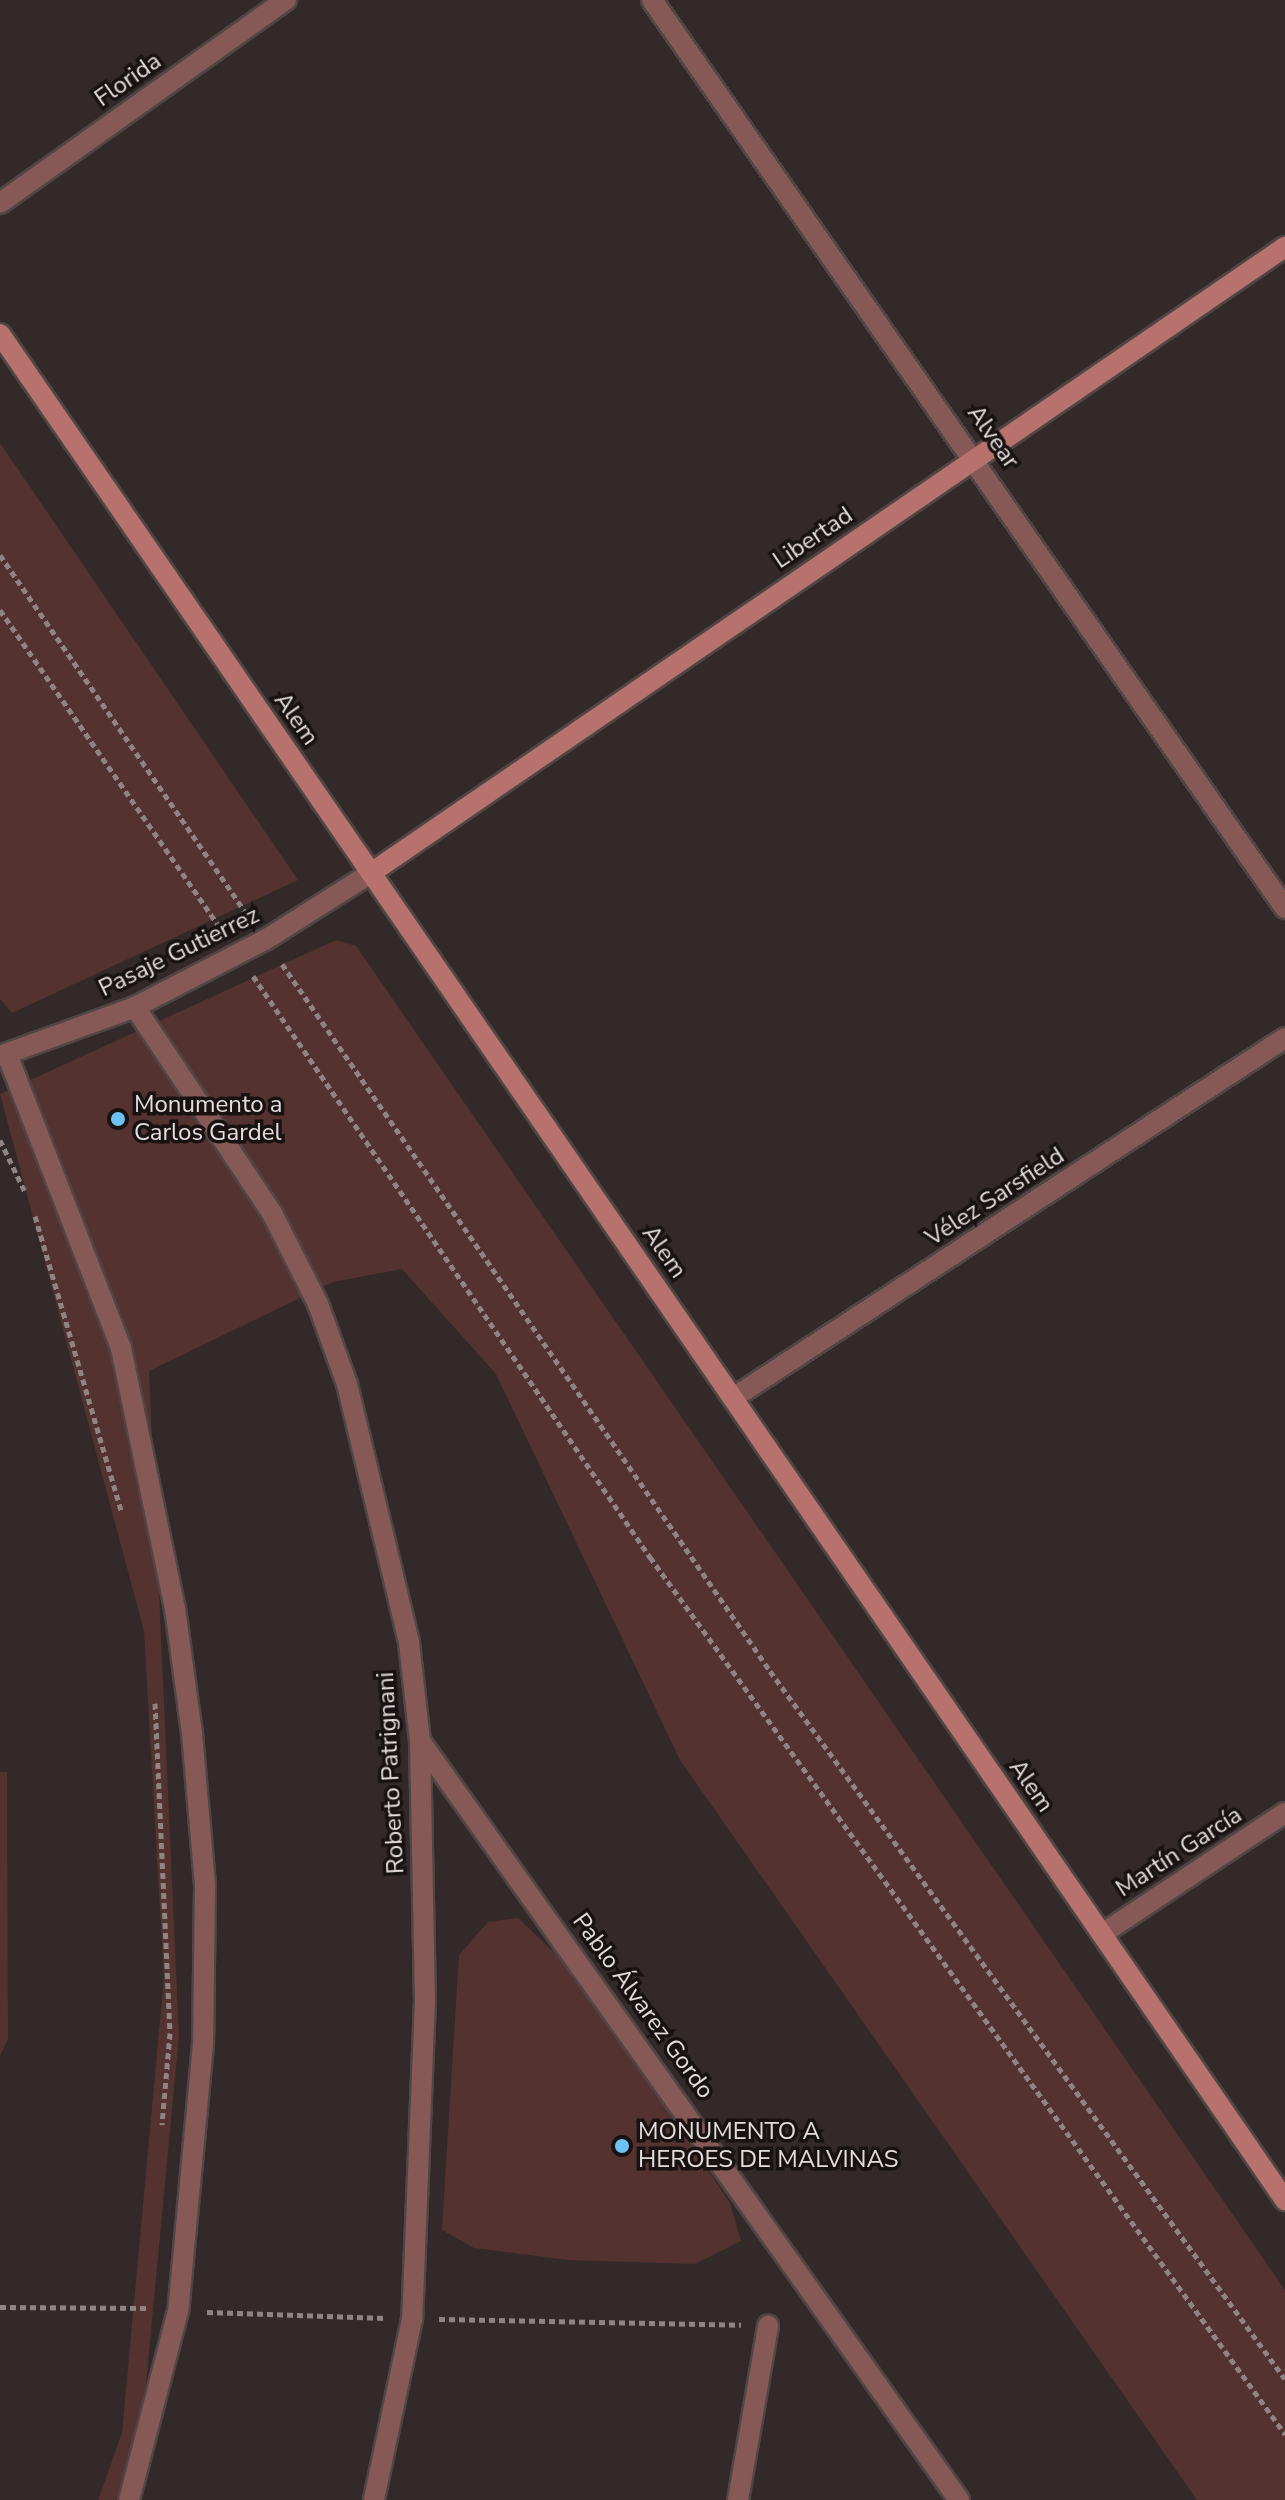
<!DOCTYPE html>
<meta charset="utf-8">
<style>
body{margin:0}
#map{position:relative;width:1285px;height:2500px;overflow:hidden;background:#332928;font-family:"Nunito Sans",sans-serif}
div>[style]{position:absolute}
.green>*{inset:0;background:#543230}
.path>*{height:5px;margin-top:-2.5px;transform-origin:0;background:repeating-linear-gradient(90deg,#8d8483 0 6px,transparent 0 10px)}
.roads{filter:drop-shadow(2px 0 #4f4645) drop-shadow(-2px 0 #4f4645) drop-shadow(0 2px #4f4645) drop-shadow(0 -2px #4f4645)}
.minor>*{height:20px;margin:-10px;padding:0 10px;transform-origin:10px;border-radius:10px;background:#865957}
.secondary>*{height:20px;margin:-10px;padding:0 10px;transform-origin:10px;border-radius:10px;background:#b8726e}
.dots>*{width:22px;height:22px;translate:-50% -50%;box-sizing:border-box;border:4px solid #181312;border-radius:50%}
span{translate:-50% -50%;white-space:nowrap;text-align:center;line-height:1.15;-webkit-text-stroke:7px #181312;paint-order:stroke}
.street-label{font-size:24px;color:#e3dcdb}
.poi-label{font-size:24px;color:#e3dcdb}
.left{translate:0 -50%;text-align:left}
</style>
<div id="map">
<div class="green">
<div style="clip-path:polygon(0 443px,298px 880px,12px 1013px,0 999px)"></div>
<div style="clip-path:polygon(336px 940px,356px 946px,1285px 2290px,1285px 2500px,1197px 2500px,680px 1760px,496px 1374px,402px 1269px,333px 1282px,149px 1371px,179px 2036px,140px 2447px,119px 2500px,98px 2500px,122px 2433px,164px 1977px,144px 1631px,0 1094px)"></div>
<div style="clip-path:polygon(0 1772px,7px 1772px,8px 2039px,0 2056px)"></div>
<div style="clip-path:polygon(518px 1918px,577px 1974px,730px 2203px,741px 2241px,695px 2264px,568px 2260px,474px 2248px,442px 2230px,459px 1955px,488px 1922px)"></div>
</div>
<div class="path">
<div style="left:0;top:555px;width:439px;rotate:55.5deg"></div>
<div style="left:0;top:610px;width:390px;rotate:55.3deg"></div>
<div style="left:282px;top:964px;width:859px;rotate:55.38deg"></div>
<div style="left:770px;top:1671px;width:875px;rotate:53.97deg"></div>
<div style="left:253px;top:976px;width:704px;rotate:55.66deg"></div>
<div style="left:650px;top:1557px;width:1083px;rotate:54.09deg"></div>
<div style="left:0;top:1140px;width:58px;rotate:64.3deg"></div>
<div style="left:35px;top:1216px;width:309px;rotate:73.7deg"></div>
<div style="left:155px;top:1703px;width:330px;rotate:87.4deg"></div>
<div style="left:170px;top:2033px;width:92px;rotate:95deg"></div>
<div style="left:0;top:2307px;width:146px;rotate:0.4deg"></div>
<div style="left:207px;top:2312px;width:178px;rotate:1.9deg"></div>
<div style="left:439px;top:2319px;width:302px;rotate:1.1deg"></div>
</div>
<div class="roads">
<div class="minor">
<div style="left:652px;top:0;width:1107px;rotate:55.12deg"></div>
<div style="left:0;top:203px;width:351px;rotate:-35.4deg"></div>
<div style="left:135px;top:1007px;width:247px;rotate:56.4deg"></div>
<div style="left:272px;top:1213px;width:102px;rotate:63.2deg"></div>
<div style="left:318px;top:1304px;width:85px;rotate:70.1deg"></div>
<div style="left:347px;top:1384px;width:266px;rotate:76.5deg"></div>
<div style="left:409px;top:1643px;width:99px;rotate:83.6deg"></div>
<div style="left:420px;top:1741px;width:259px;rotate:88.9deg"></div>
<div style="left:425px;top:2000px;width:319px;rotate:92.3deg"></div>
<div style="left:412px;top:2319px;width:185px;rotate:101.9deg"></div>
<div style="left:7px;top:1054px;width:315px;rotate:68.8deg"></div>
<div style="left:121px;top:1348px;width:266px;rotate:78.3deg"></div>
<div style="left:175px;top:1608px;width:126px;rotate:82.3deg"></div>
<div style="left:192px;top:1733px;width:154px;rotate:85.1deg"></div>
<div style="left:205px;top:1886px;width:158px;rotate:90.7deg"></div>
<div style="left:203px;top:2044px;width:268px;rotate:95.3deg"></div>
<div style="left:178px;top:2311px;width:195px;rotate:104.5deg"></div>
<div style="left:0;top:1056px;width:144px;rotate:-19.9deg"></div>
<div style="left:135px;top:1007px;width:146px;rotate:-27.3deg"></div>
<div style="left:265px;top:940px;width:125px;rotate:-32.3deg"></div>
<div style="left:733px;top:1398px;width:659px;rotate:-33.11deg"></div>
<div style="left:420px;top:1741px;width:931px;rotate:54.62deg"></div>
<div style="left:1102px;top:1934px;width:219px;rotate:-33.5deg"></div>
<div style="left:738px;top:2500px;width:177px;rotate:-80.2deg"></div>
</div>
<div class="secondary">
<div style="left:0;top:334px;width:2266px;rotate:55.45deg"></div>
<div style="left:371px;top:873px;width:1108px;rotate:-34.41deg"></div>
</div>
</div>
<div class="dots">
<div style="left:118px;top:1119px;background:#6dc2f3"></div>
<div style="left:622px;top:2146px;background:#6dc2f3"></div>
</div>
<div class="street-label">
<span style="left:128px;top:80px;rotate:-35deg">Florida</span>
<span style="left:993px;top:437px;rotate:55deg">Alvear</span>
<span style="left:813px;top:538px;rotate:-34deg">Libertad</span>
<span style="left:296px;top:719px;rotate:55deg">Alem</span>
<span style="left:179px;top:952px;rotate:-26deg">Pasaje Gutierrez</span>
<span style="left:995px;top:1197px;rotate:-33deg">Vélez Sarsfield</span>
<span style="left:664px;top:1252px;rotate:55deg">Alem</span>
<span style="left:391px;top:1773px;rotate:-93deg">Roberto Patrignani</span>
<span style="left:1031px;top:1786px;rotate:55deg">Alem</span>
<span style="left:1179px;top:1852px;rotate:-33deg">Martín García</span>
<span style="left:643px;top:2006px;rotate:54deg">Pablo Álvarez Gordo</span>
</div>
<div class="poi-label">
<span class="left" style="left:134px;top:1119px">Monumento a<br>Carlos Gardel</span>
<span class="left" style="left:638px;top:2146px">MONUMENTO A<br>HEROES DE MALVINAS</span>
</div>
</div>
